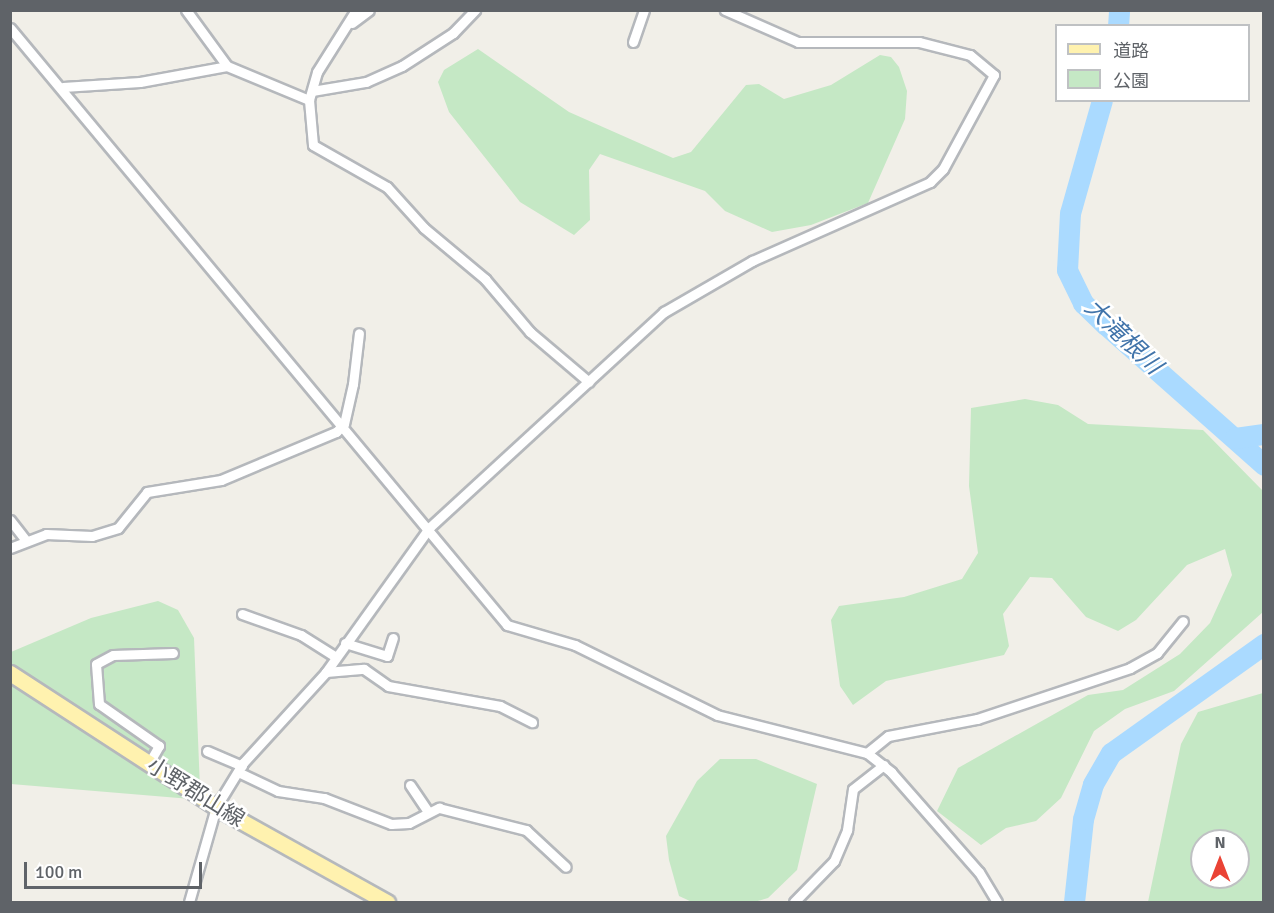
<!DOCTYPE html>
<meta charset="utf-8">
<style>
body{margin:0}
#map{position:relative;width:1274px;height:913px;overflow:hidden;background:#f1efe8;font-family:Signika,"Noto Sans JP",sans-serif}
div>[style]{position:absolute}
.green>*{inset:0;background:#c5e8c5}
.river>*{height:21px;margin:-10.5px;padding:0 10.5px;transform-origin:10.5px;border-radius:10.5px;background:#aadaff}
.roads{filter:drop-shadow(2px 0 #b5b8bc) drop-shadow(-2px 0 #b5b8bc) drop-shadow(0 2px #b5b8bc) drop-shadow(0 -2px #b5b8bc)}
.street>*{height:9px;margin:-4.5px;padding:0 4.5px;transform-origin:4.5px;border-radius:4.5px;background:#fff}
.primary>*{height:15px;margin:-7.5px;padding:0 7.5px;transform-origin:7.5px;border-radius:7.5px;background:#fff2af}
span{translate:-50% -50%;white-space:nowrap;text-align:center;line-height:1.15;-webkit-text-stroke:5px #fff;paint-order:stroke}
.street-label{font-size:22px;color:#5f6368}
.water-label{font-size:24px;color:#4174aa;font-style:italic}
.frame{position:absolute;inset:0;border:12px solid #5f6368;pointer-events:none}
.legend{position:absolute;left:1055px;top:24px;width:195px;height:78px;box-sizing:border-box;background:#fff;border:2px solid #bfc1c3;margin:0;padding:8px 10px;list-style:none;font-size:18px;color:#5f6368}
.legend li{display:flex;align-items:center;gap:12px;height:30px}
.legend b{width:30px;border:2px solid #bfc1c3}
.north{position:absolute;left:1190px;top:829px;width:60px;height:60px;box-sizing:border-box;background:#fff;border:2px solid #bfc1c3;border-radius:50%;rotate:0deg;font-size:16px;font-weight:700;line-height:24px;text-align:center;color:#5f6368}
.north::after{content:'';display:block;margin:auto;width:21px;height:27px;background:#ea4335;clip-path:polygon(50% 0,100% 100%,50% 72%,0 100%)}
.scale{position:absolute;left:24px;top:862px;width:178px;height:27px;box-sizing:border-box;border:3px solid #5f6368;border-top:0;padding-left:8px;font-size:18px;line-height:21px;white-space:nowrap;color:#5f6368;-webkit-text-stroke:4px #fff;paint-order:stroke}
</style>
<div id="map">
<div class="green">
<div style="clip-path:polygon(478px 49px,569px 112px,673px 158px,691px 152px,746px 85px,759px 84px,784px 99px,831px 85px,880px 55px,891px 57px,899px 67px,907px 91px,905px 119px,868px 203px,811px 225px,772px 232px,725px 211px,705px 191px,600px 154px,589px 170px,590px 220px,574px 235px,520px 202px,449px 112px,438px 82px,444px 70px)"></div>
<div style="clip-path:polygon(1025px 399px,1058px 405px,1088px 424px,1203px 430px,1263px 491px,1263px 612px,1174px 691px,1125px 709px,1094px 731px,1061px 798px,1036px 821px,1006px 828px,981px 845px,937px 811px,958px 768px,1088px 695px,1123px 690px,1180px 654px,1210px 623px,1232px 575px,1225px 549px,1187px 565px,1136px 620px,1118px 631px,1086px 617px,1052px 578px,1030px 577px,1003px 614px,1009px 646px,1004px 655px,886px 681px,853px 705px,840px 686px,831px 620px,839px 606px,904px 597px,962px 579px,978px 553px,969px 486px,971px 408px)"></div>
<div style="clip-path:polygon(158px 601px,178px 610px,194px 638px,200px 789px,191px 799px,11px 784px,11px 652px,91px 618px)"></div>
<div style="clip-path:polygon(evenodd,1263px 693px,1263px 902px,1148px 902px,1181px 744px,1198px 712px,1263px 693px,1202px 841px,1238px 841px,1238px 877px,1202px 877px,1202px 841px)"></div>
<div style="clip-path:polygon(720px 759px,756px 759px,817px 784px,797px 870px,768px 898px,754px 902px,692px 902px,679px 896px,669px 860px,666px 836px,697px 781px)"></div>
</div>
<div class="river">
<div style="left:1118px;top:26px;width:16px;rotate:-86deg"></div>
<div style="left:1102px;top:100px;width:117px;rotate:105.8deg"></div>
<div style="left:1070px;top:213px;width:57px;rotate:93deg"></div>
<div style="left:1067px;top:270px;width:37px;rotate:64deg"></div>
<div style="left:1083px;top:303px;width:32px;rotate:44deg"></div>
<div style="left:1106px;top:325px;width:211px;rotate:41.5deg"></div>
<div style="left:1235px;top:438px;width:29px;rotate:-8deg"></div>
<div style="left:1074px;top:902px;width:83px;rotate:-83.8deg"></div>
<div style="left:1083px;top:819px;width:36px;rotate:-74deg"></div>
<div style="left:1093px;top:784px;width:36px;rotate:-60deg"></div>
<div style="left:1111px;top:753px;width:188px;rotate:-35.5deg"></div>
</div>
<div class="roads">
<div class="street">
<div style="left:186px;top:10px;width:69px;rotate:53.8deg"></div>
<div style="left:227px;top:66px;width:89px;rotate:22.5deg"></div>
<div style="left:356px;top:10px;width:73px;rotate:122.2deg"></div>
<div style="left:317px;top:72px;width:29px;rotate:106deg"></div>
<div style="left:309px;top:100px;width:45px;rotate:84.9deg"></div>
<div style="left:313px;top:145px;width:85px;rotate:29.6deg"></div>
<div style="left:387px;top:187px;width:55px;rotate:47.9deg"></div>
<div style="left:424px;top:228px;width:80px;rotate:39.9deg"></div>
<div style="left:485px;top:279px;width:70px;rotate:49.7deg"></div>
<div style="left:530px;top:332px;width:77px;rotate:40.3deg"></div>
<div style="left:352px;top:23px;width:21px;rotate:-37deg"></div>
<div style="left:10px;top:28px;width:777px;rotate:50.22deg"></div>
<div style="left:507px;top:625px;width:71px;rotate:16.4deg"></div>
<div style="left:575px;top:645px;width:158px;rotate:26.2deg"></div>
<div style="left:717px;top:715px;width:155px;rotate:14.2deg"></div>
<div style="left:867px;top:753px;width:31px;rotate:38deg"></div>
<div style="left:891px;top:772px;width:133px;rotate:48.7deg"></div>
<div style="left:979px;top:872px;width:35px;rotate:59deg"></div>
<div style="left:633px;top:42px;width:34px;rotate:-71deg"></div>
<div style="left:63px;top:87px;width:77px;rotate:-3.7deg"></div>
<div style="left:140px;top:82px;width:88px;rotate:-10.4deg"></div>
<div style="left:312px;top:91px;width:55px;rotate:-9.5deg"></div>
<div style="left:366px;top:82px;width:39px;rotate:-24deg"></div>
<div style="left:402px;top:66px;width:61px;rotate:-32.9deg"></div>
<div style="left:453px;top:33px;width:32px;rotate:-46deg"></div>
<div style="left:10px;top:520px;width:24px;rotate:52deg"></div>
<div style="left:10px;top:548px;width:39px;rotate:-21deg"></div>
<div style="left:46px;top:534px;width:46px;rotate:2.5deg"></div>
<div style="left:92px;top:536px;width:27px;rotate:-17deg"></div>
<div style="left:118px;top:528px;width:46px;rotate:-51.1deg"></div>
<div style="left:147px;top:492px;width:75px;rotate:-9.2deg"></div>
<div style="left:221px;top:480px;width:125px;rotate:-22.7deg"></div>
<div style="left:336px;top:432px;width:11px;rotate:-45deg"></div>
<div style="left:344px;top:424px;width:41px;rotate:-77.3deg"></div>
<div style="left:353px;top:384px;width:51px;rotate:-83.3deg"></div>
<div style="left:242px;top:614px;width:63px;rotate:19.6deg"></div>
<div style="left:301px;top:635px;width:41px;rotate:32.2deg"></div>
<div style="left:345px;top:643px;width:44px;rotate:17.2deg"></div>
<div style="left:387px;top:656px;width:19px;rotate:-72deg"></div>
<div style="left:326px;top:672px;width:38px;rotate:-5deg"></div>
<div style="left:364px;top:669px;width:29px;rotate:35deg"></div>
<div style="left:388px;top:686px;width:114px;rotate:10.1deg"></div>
<div style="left:500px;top:706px;width:36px;rotate:27deg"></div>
<div style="left:207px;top:751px;width:38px;rotate:23deg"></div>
<div style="left:867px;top:753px;width:27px;rotate:-39deg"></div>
<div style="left:888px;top:736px;width:91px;rotate:-10.8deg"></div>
<div style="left:977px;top:719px;width:161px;rotate:-18.4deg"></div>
<div style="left:1130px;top:668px;width:31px;rotate:-29deg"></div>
<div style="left:1157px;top:653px;width:41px;rotate:-50.9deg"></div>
<div style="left:149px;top:763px;width:20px;rotate:-60deg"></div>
<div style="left:159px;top:746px;width:73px;rotate:-145deg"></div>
<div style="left:99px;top:704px;width:40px;rotate:-94.3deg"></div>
<div style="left:96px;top:664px;width:19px;rotate:-28deg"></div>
<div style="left:113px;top:655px;width:60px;rotate:-1.9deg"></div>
<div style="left:238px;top:772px;width:44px;rotate:25.4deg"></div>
<div style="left:278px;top:791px;width:47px;rotate:8.7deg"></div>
<div style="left:324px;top:798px;width:72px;rotate:21.2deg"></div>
<div style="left:391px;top:824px;width:18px;rotate:-3deg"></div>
<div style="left:409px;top:823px;width:34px;rotate:-27deg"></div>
<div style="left:439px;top:808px;width:90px;rotate:14.2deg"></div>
<div style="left:526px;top:830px;width:54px;rotate:42.8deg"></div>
<div style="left:410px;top:785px;width:30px;rotate:56deg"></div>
<div style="left:189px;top:902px;width:99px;rotate:-74.1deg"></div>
<div style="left:216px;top:807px;width:52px;rotate:-58.5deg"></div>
<div style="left:243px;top:763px;width:123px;rotate:-47.6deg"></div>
<div style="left:326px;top:672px;width:178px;rotate:-54.4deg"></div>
<div style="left:430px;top:527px;width:318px;rotate:-42.6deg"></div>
<div style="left:664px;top:312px;width:102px;rotate:-30.1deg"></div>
<div style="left:752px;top:261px;width:195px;rotate:-23.9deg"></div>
<div style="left:930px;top:182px;width:18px;rotate:-45deg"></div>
<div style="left:943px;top:169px;width:107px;rotate:-61.5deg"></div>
<div style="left:994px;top:75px;width:31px;rotate:-140deg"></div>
<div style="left:970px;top:55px;width:53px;rotate:-165.7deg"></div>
<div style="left:919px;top:42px;width:121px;rotate:180deg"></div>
<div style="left:798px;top:42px;width:80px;rotate:-156.3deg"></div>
<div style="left:794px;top:902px;width:57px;rotate:-45.7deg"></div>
<div style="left:834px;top:861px;width:34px;rotate:-67deg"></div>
<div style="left:847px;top:830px;width:41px;rotate:-81.7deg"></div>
<div style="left:853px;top:789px;width:39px;rotate:-38deg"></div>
</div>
<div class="primary">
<div style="left:10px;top:673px;width:246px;rotate:33deg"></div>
<div style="left:216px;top:807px;width:196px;rotate:29.1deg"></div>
</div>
</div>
<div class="street-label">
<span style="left:196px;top:792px;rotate:32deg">小野郡山線</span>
</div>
<div class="water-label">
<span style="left:1123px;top:337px;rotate:44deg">大滝根川</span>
</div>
<div class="frame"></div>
<ul class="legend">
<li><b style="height:8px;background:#fff2af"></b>道路</li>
<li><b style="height:16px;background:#c5e8c5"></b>公園</li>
</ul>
<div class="north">N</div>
<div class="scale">100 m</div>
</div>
